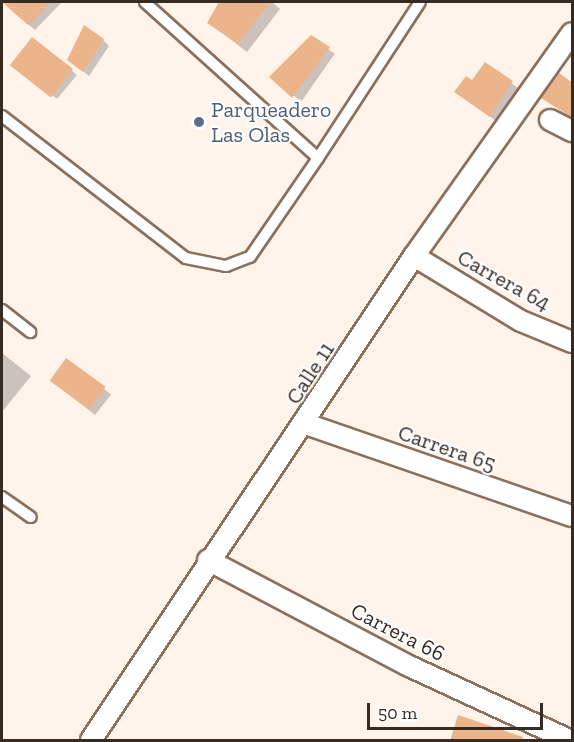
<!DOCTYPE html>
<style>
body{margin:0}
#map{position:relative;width:574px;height:742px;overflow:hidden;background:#fff3ea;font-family:"Zilla Slab",serif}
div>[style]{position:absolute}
.shadow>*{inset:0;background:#0003;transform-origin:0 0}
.building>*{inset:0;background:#ebb48b;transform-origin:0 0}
.roads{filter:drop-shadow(2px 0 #8a705d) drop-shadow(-2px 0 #8a705d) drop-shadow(0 2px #8a705d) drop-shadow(0 -2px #8a705d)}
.lane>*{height:10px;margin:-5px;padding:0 5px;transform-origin:5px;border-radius:5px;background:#fff}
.street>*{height:20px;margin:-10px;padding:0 10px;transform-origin:10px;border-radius:10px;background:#fff}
.dots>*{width:16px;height:16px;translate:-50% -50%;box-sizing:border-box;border:3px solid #fff;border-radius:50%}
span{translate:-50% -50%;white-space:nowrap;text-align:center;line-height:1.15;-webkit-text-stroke:4.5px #fff;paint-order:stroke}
.service-label{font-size:22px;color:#4e5e75}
.left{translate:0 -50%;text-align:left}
.street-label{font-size:22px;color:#362b23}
.frame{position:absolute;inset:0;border:3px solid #362b23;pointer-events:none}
.scale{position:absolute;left:367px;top:703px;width:176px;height:27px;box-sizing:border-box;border:3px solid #362b23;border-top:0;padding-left:8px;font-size:18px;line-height:21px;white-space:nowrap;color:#362b23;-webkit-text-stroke:4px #fff;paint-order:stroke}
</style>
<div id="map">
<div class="shadow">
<div style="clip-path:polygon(19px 2px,62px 2px,35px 30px,12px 11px)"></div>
<div style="clip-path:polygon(221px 2px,272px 2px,280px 9px,247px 52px,209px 23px)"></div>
<div style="left:311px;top:37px;width:29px;height:58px;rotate:35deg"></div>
<div style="clip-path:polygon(33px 39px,77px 75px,57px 99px,20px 71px)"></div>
<div style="clip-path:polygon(103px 40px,109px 46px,89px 76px,75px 65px)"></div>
<div style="clip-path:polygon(485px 64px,518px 88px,496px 121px,456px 92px,473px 82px)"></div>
<div style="clip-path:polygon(572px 85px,572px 118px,543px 98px)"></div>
<div style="clip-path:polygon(2px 353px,31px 376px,2px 412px)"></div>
<div style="left:67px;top:360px;width:56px;height:26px;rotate:38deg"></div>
</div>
<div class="building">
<div style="clip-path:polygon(2px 2px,51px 2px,28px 25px)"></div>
<div style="clip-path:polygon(219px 2px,270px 2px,238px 44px,207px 23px)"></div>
<div style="clip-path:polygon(84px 25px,104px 39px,83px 72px,67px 60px)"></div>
<div style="clip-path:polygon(311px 35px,330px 47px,292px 98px,269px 77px)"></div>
<div style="left:32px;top:37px;width:52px;height:36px;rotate:38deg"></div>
<div style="clip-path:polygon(485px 62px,513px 81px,490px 117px,454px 92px,466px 76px,472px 80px)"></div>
<div style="clip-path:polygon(559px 73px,573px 83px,573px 118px,541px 98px)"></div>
<div style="left:66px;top:358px;width:49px;height:28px;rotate:36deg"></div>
<div style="clip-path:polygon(458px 715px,523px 737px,522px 741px,450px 741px)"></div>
</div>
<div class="roads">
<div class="lane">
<div style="left:2px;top:116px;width:232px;rotate:37.7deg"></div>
<div style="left:186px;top:258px;width:41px;rotate:11.3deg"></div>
<div style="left:226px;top:266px;width:26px;rotate:-21deg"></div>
<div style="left:250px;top:257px;width:120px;rotate:-55.5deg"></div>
<div style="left:318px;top:158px;width:233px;rotate:-138deg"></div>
<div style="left:318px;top:158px;width:186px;rotate:-56.8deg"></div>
<div style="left:2px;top:310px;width:36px;rotate:38deg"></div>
<div style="left:2px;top:497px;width:35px;rotate:35deg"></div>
</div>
<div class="street">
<div style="left:550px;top:120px;width:25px;rotate:27deg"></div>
<div style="left:414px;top:256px;width:125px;rotate:31.3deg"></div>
<div style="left:521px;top:321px;width:55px;rotate:22.4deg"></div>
<div style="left:306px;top:424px;width:281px;rotate:19.1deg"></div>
<div style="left:208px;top:560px;width:227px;rotate:27.8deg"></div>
<div style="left:409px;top:666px;width:176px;rotate:24.8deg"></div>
<div style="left:91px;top:740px;width:582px;rotate:-56.28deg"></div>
<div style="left:414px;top:256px;width:273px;rotate:-54.7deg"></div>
</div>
</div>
<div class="dots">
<div style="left:199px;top:122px;background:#5c6f8a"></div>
</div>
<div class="service-label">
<span class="left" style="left:211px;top:122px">Parqueadero<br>Las Olas</span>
</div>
<div class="street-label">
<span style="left:504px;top:280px;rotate:29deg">Carrera 64</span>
<span style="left:310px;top:373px;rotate:-57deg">Calle 11</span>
<span style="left:447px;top:448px;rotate:19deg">Carrera 65</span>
<span style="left:398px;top:632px;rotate:27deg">Carrera 66</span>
</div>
<div class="frame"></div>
<div class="scale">50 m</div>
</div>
